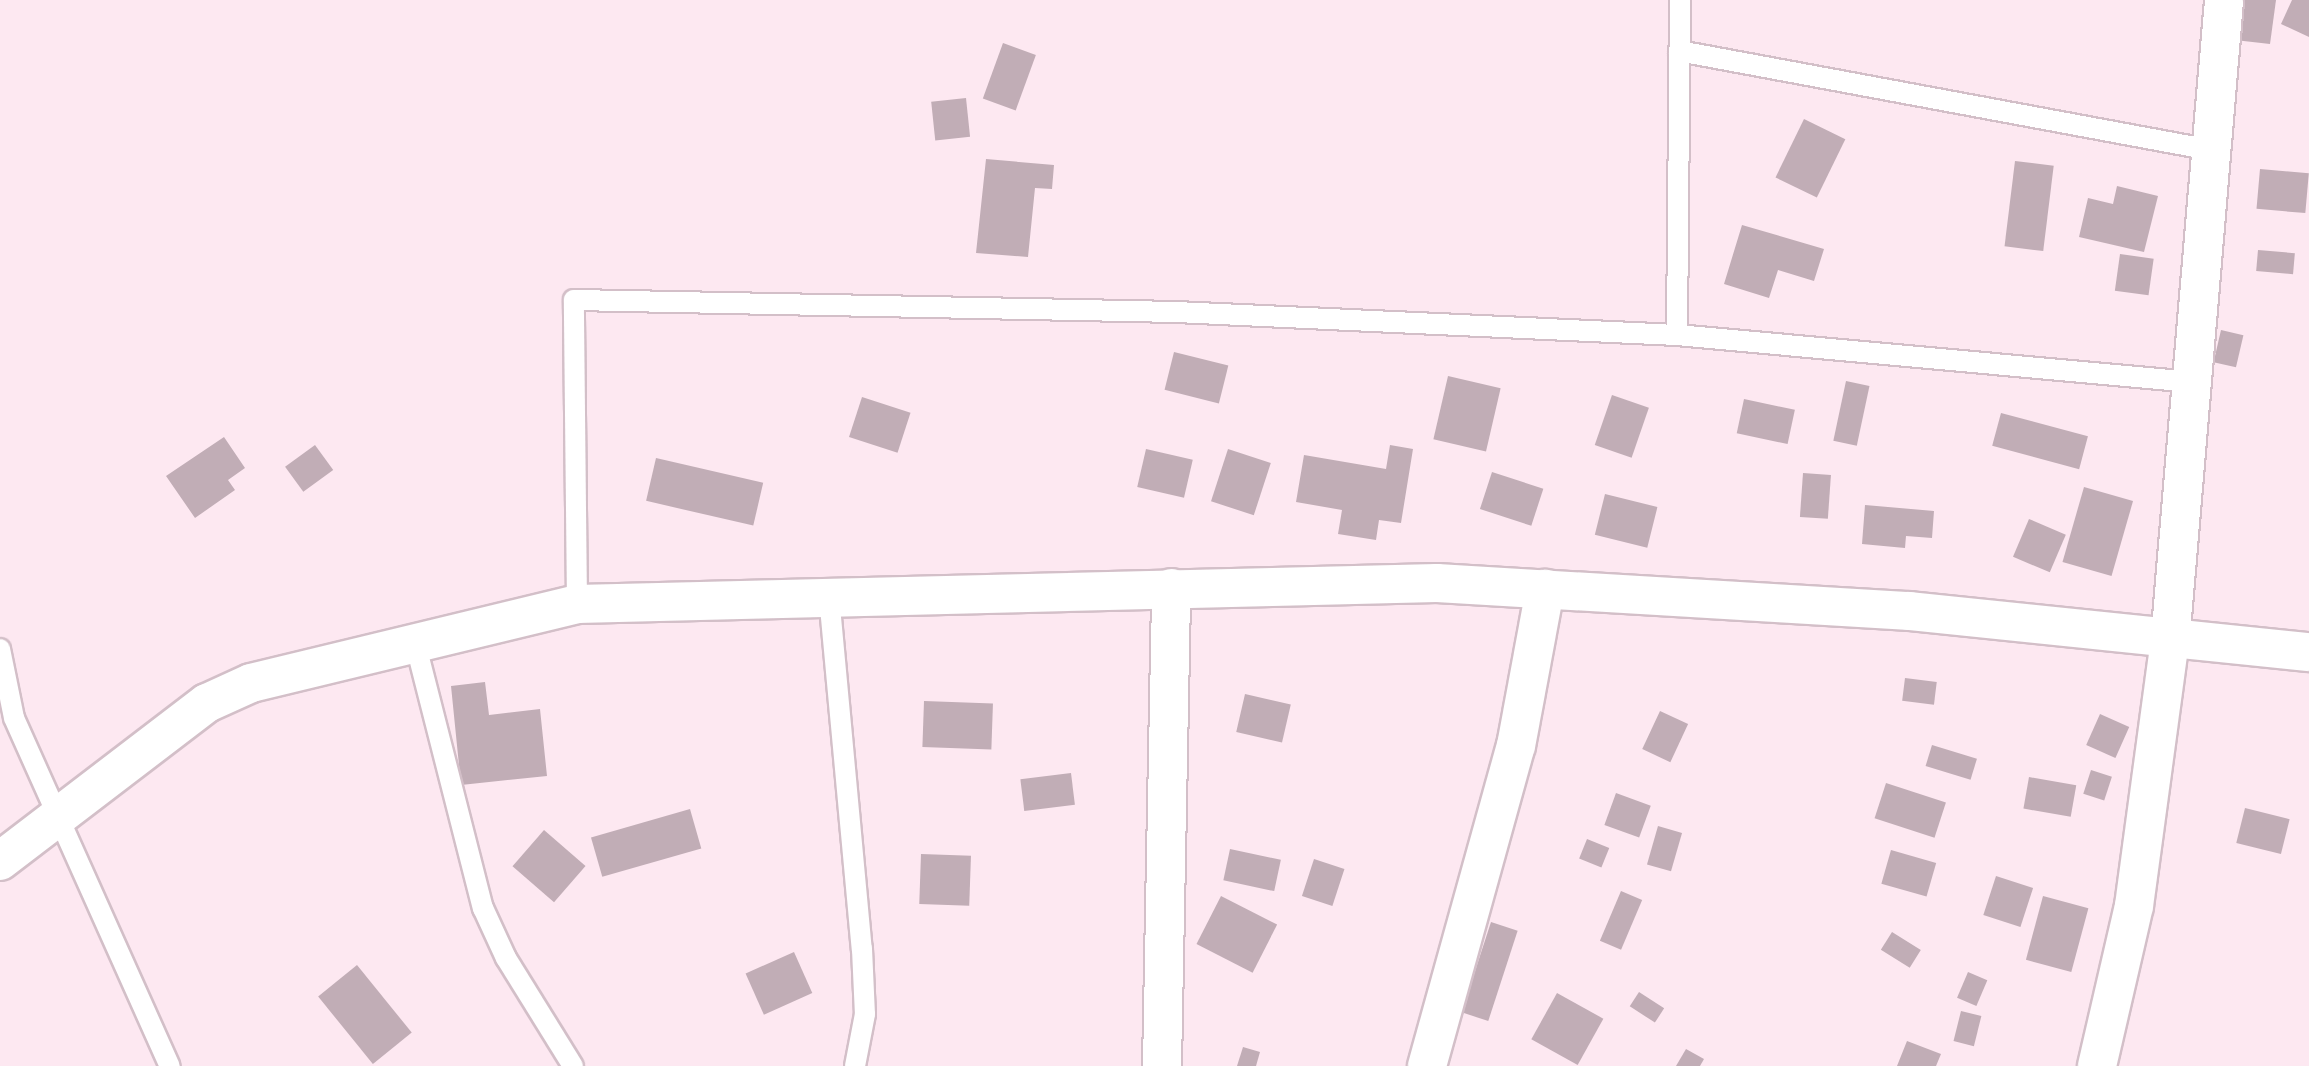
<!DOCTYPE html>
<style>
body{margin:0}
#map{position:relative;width:2309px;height:1066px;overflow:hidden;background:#fde8f1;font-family:"Fira Sans Condensed",sans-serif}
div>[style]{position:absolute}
.building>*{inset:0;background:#c1adb6;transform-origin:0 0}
.roads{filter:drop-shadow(2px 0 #d3bfc8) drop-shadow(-2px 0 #d3bfc8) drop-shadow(0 2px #d3bfc8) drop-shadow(0 -2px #d3bfc8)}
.service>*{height:20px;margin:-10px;padding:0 10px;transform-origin:10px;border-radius:10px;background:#fff}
.minor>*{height:38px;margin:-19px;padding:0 19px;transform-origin:19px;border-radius:19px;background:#fff}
span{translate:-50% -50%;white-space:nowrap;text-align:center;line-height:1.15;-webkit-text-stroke:6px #fde8f1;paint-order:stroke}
</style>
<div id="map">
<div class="building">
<div style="clip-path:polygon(2231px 0,2276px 0,2270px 44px,2226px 39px)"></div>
<div style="clip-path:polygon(2292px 0,2309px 0,2309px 37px,2281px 24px)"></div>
<div style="left:1003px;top:43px;width:35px;height:59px;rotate:20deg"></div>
<div style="left:966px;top:98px;width:39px;height:35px;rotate:84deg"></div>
<div style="left:1804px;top:119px;width:46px;height:65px;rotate:26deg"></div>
<div style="clip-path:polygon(986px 159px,1054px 165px,1052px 189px,1035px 188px,1028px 257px,976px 253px)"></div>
<div style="left:2015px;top:161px;width:39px;height:86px;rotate:7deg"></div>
<div style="left:2260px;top:169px;width:49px;height:40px;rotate:5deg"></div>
<div style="clip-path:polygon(2117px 186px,2158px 196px,2144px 252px,2079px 237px,2088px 198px,2113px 204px)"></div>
<div style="clip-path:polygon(1742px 225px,1824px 249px,1814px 281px,1778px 270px,1769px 298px,1724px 284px)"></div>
<div style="left:2258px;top:250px;width:37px;height:21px;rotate:5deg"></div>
<div style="left:2120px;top:254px;width:34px;height:37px;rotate:8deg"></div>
<div style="left:2221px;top:330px;width:23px;height:33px;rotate:13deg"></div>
<div style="left:1174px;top:352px;width:56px;height:39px;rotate:14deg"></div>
<div style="left:1448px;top:376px;width:54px;height:65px;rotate:13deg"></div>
<div style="left:1846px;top:381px;width:24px;height:61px;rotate:12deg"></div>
<div style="left:1612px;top:395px;width:39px;height:53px;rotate:19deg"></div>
<div style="left:862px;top:397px;width:51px;height:42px;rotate:18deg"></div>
<div style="left:1744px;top:399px;width:52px;height:35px;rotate:12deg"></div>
<div style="left:2001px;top:413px;width:90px;height:34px;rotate:15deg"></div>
<div style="clip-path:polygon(224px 437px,245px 468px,228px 480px,235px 490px,195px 518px,166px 476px)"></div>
<div style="left:315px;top:445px;width:31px;height:37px;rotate:54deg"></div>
<div style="clip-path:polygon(1390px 445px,1413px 449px,1401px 523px,1379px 520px,1376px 540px,1338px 534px,1342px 510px,1296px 502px,1304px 455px,1386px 469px)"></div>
<div style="left:1146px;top:449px;width:48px;height:39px;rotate:13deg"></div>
<div style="left:1228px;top:449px;width:45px;height:55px;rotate:18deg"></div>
<div style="left:656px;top:458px;width:110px;height:44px;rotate:13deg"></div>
<div style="left:1492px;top:472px;width:54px;height:39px;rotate:18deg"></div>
<div style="left:1803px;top:473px;width:28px;height:44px;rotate:4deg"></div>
<div style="left:2084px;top:487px;width:51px;height:78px;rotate:16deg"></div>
<div style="left:1605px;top:494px;width:54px;height:42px;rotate:14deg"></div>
<div style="clip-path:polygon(1865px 505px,1934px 511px,1932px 538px,1906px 536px,1905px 548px,1862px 544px)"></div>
<div style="left:2029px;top:519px;width:40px;height:41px;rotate:23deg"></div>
<div style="left:1905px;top:678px;width:32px;height:23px;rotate:7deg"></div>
<div style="clip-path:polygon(485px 682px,489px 715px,540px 709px,547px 776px,461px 785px,451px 686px)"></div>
<div style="left:1245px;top:694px;width:47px;height:39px;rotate:13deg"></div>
<div style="left:924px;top:701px;width:69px;height:46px;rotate:2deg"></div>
<div style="left:1660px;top:711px;width:31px;height:42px;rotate:25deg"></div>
<div style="left:2100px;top:714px;width:32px;height:34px;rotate:24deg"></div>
<div style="left:1932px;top:745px;width:47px;height:22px;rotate:17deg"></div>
<div style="left:2091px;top:770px;width:22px;height:25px;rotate:18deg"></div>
<div style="left:1071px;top:773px;width:32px;height:51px;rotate:83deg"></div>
<div style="left:2029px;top:777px;width:48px;height:32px;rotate:10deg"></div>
<div style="left:1886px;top:783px;width:63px;height:37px;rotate:18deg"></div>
<div style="left:1616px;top:793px;width:37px;height:34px;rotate:20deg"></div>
<div style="left:2245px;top:808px;width:46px;height:36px;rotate:14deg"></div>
<div style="left:690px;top:809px;width:41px;height:103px;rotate:74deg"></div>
<div style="left:1658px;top:826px;width:25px;height:40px;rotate:16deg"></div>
<div style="left:544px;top:830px;width:55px;height:48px;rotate:41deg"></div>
<div style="left:1587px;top:839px;width:24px;height:21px;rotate:22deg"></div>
<div style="left:1230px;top:849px;width:52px;height:32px;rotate:12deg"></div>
<div style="left:1891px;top:850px;width:47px;height:35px;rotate:16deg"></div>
<div style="left:921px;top:854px;width:50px;height:50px;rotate:2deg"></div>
<div style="left:1314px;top:859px;width:32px;height:39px;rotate:18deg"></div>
<div style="left:1996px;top:876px;width:39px;height:41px;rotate:18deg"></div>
<div style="left:1621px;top:891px;width:23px;height:54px;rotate:23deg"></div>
<div style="left:1221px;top:896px;width:63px;height:54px;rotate:27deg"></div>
<div style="left:2043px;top:896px;width:47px;height:66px;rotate:15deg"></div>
<div style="left:1491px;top:922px;width:28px;height:95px;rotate:18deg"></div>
<div style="left:1892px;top:932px;width:34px;height:21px;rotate:32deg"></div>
<div style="left:794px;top:952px;width:45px;height:53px;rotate:66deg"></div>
<div style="left:357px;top:965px;width:87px;height:50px;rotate:51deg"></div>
<div style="left:1968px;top:972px;width:21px;height:28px;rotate:23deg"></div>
<div style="left:1639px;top:992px;width:30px;height:17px;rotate:33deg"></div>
<div style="left:1557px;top:993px;width:53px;height:53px;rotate:29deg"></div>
<div style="left:1961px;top:1011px;width:21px;height:31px;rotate:14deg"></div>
<div style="clip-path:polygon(1907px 1041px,1941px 1054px,1936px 1066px,1897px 1066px)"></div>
<div style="clip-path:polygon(1243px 1047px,1260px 1052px,1256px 1066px,1237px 1066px)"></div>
<div style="clip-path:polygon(1686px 1049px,1704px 1059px,1700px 1066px,1676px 1066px)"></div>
</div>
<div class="roads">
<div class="service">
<div style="left:1679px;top:51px;width:541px;rotate:10.54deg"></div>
<div style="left:1677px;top:335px;width:335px;rotate:-89.5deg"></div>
<div style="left:829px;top:596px;width:355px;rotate:84.7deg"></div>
<div style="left:862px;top:949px;width:65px;rotate:87.4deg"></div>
<div style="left:865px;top:1014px;width:53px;rotate:100.9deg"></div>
<div style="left:577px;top:604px;width:304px;rotate:-90.6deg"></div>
<div style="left:574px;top:300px;width:602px;rotate:1.14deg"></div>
<div style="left:1176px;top:312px;width:502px;rotate:2.63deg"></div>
<div style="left:1677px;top:335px;width:516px;rotate:5.22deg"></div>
<div style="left:415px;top:642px;width:275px;rotate:75.7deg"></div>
<div style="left:483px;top:908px;width:55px;rotate:65.3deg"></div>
<div style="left:506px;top:958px;width:127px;rotate:58.2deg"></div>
<div style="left:0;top:649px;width:70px;rotate:78.5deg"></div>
<div style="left:14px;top:718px;width:381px;rotate:65.9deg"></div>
</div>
<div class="minor">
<div style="left:0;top:861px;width:260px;rotate:-37.4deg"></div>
<div style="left:207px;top:703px;width:48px;rotate:-24.4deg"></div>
<div style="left:251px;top:683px;width:335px;rotate:-13.6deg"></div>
<div style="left:577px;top:604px;width:860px;rotate:-1.4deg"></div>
<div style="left:1437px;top:583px;width:474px;rotate:3.4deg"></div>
<div style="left:1910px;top:611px;width:401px;rotate:5.9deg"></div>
<div style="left:1162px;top:1066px;width:478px;rotate:-88.9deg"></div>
<div style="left:1427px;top:1066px;width:332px;rotate:-74.5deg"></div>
<div style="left:1516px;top:746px;width:160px;rotate:-79.5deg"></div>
<div style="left:2097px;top:1066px;width:164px;rotate:-77deg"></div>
<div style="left:2134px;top:906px;width:267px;rotate:-82.3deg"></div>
<div style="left:2170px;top:641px;width:643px;rotate:-85.18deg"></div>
</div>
</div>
</div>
